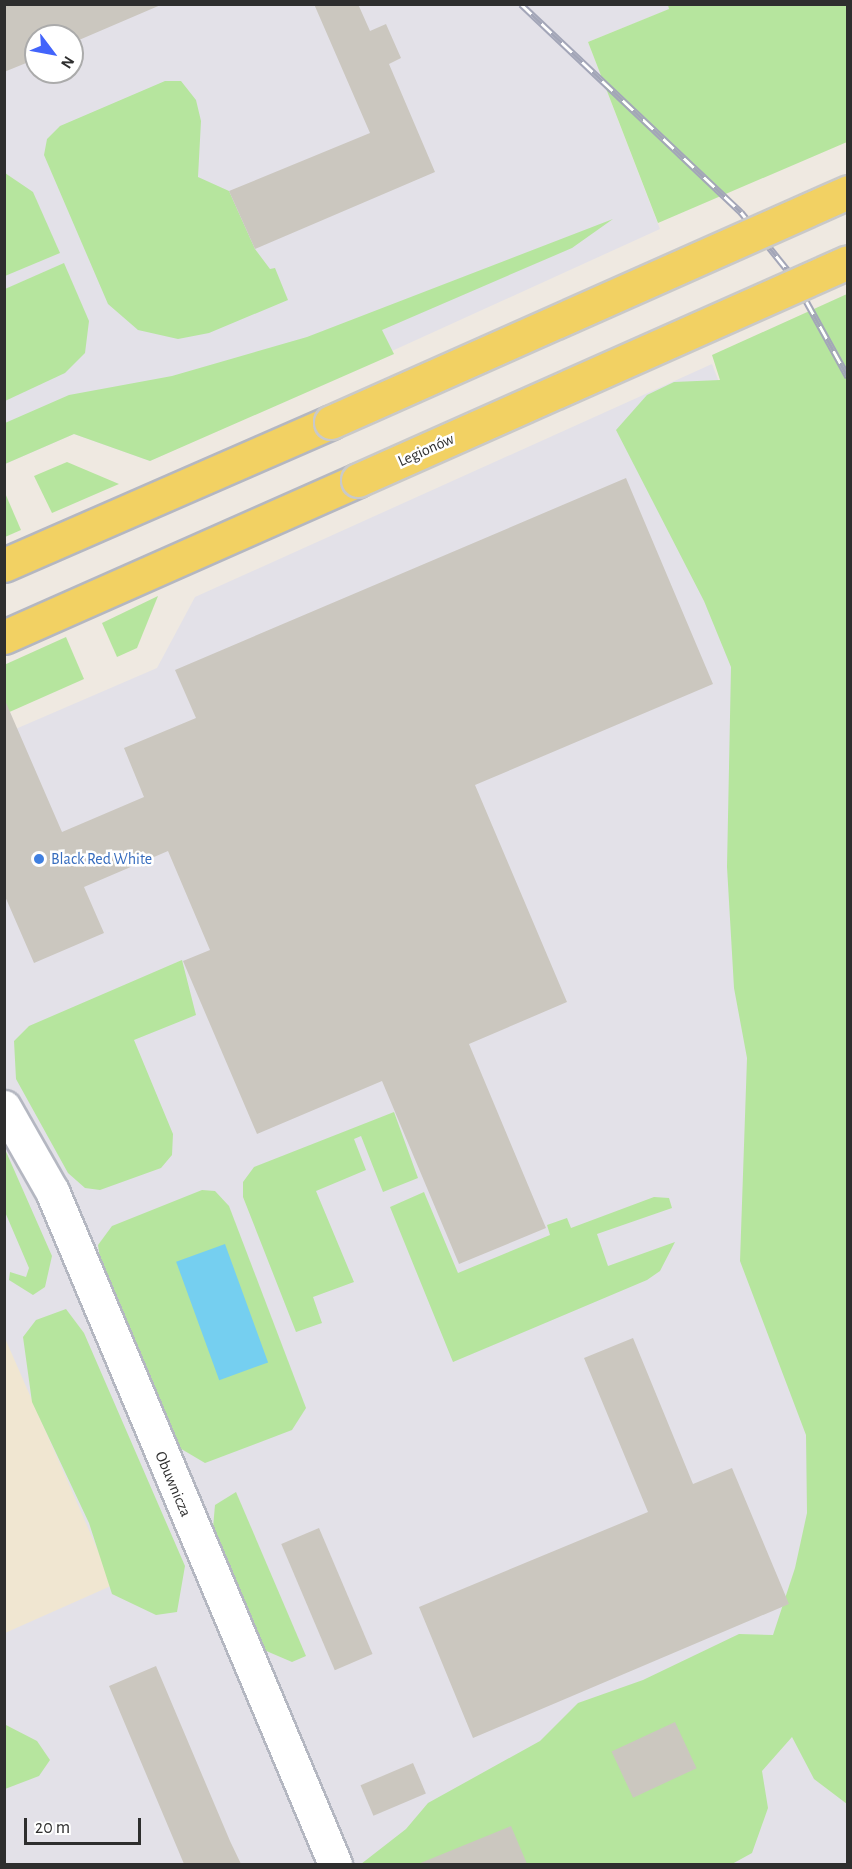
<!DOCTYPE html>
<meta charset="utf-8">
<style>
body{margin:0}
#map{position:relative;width:852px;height:1869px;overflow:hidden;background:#efe9e1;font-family:"Alegreya Sans",sans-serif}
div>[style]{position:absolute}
.industrial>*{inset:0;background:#e3e1e8}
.education>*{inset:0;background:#f0e6d1}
.green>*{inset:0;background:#b6e59e}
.water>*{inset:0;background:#75cff0;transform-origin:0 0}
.building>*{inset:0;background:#cbc7bf;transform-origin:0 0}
.roads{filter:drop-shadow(2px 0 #b4b7c1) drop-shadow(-2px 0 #b4b7c1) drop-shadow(0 2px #b4b7c1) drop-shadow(0 -2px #b4b7c1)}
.minor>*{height:33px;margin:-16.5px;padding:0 16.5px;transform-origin:16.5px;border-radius:16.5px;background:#fff}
.major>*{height:33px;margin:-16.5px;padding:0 16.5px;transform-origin:16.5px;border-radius:16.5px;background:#f2d163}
.rail>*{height:7px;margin-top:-3.5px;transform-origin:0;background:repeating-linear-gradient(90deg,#fff 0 14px,#a3a6b8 0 28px);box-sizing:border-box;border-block:2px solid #a3a6b8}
.bridges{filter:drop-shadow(2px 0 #c9c9c9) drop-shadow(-2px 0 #c9c9c9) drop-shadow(0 2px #c9c9c9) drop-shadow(0 -2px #c9c9c9)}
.major-bridge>*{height:33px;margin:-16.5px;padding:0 16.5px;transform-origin:16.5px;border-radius:16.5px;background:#f2d163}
.dots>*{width:16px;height:16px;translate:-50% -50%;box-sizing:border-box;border:3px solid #fff;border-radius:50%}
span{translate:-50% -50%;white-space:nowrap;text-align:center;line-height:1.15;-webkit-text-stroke:5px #fff;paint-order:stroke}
.street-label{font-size:16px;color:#2e2e2e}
.shop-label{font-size:16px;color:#366cbe}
.left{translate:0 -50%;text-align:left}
.frame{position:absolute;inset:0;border:6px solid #2e2e2e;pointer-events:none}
.north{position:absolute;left:24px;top:24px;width:60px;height:60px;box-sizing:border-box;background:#fff;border:2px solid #ababab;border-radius:50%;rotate:122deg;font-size:16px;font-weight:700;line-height:24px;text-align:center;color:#2e2e2e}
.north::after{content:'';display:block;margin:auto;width:21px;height:27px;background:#4264fb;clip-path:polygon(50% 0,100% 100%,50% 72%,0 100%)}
.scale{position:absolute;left:24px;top:1818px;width:117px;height:27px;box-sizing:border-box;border:3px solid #2e2e2e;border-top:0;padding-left:8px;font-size:18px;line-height:21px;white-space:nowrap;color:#2e2e2e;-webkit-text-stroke:4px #fff;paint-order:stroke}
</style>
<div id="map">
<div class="industrial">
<div style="clip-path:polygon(evenodd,5px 5px,668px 5px,670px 9px,588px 42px,660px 229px,150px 461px,74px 434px,5px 464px,5px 5px,36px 36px,72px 36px,72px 72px,36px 72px,36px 36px)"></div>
<div style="clip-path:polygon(712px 364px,774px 523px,847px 877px,847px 1864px,5px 1864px,4px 734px,157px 668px,195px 597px)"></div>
</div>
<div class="education">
<div style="clip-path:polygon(4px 1336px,113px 1585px,5px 1633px,4px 1633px)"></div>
</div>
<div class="green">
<div style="clip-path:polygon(668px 5px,847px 5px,847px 142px,658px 223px,588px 42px,669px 9px)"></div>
<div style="clip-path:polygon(165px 81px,181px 81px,196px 100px,201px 121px,198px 177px,229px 191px,255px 249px,270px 269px,275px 268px,288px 300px,209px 333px,178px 339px,138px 330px,108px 304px,44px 155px,47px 139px,60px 126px)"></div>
<div style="clip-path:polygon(5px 173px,33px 192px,60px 253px,5px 276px)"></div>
<div style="clip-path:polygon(613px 219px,572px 248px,382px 330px,394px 354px,150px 461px,74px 434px,5px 464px,5px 423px,69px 395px,172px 376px,307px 337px)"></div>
<div style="clip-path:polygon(64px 263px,89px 321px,85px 353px,65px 373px,5px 401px,5px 289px)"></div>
<div style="clip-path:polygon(847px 294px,847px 1804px,814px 1779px,792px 1737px,762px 1771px,768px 1808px,752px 1853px,732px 1864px,361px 1864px,406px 1829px,428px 1803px,540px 1741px,578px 1703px,643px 1680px,739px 1634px,773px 1635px,795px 1568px,807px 1513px,806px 1435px,740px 1261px,747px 1058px,734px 988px,727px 867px,731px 667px,704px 601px,616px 430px,647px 395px,674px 382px,720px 380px,712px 355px)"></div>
<div style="clip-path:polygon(67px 462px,119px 484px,52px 513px,34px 476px)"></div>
<div style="clip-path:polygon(5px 493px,21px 530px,5px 537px,4px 537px)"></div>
<div style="clip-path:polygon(158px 596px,137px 648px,117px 657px,102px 623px)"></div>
<div style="clip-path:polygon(66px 637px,84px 679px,5px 714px,4px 665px)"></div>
<div style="clip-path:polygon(182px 960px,196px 1015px,134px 1040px,173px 1134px,172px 1155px,161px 1168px,100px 1190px,85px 1188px,68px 1173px,16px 1079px,14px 1041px,29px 1026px)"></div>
<div style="clip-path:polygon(394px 1112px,418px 1178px,383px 1192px,361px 1136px,354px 1139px,366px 1170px,316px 1191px,354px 1282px,313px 1297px,322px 1323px,296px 1332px,243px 1197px,243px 1182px,254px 1167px)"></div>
<div style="clip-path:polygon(4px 1147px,52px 1256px,45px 1287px,33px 1295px,9px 1280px,10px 1272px,26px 1277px,29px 1268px,5px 1212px)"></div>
<div style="clip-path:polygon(202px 1190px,215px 1191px,229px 1206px,306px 1408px,292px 1430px,205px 1463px,178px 1447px,101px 1266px,98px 1245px,112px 1226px)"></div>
<div style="clip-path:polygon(424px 1192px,458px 1273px,550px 1235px,547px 1225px,567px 1218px,571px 1228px,654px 1197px,669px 1198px,672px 1208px,597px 1234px,608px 1266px,675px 1242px,660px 1271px,647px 1280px,453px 1362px,390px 1207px)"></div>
<div style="clip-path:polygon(66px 1309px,84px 1333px,185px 1566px,177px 1612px,156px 1615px,112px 1594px,89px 1523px,32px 1402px,23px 1337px,36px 1320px)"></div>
<div style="clip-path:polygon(236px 1492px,306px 1656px,292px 1662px,264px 1650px,213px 1528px,215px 1505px)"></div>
<div style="clip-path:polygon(4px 1724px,37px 1741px,50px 1760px,39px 1776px,5px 1789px)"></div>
</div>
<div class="water">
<div style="left:225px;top:1244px;width:126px;height:52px;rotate:70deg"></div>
</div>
<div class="building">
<div style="clip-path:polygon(4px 4px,163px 4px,72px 43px,72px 36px,36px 36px,36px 59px,4px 72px)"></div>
<div style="clip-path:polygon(314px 4px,358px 4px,370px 31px,386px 24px,401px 58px,389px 64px,435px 172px,255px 249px,229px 191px,370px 133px)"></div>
<div style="clip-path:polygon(626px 478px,713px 684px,475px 785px,567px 1002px,469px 1044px,546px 1228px,459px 1264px,382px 1081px,257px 1134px,183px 961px,210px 950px,168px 851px,84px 887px,104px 933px,34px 963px,4px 894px,4px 698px,62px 832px,144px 797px,124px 748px,196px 718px,175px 670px)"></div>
<div style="clip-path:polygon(633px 1338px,693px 1484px,732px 1468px,789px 1604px,473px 1738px,419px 1607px,648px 1512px,584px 1358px)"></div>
<div style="left:319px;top:1528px;width:137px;height:41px;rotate:67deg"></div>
<div style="clip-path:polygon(156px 1666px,230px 1841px,241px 1864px,184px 1864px,109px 1686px)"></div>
<div style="left:675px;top:1722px;width:51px;height:70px;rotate:65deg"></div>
<div style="left:413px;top:1763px;width:33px;height:57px;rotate:67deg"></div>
<div style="clip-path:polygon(511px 1826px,527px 1864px,418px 1864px)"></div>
</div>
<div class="roads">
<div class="minor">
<div style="left:4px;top:1107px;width:97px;rotate:60.3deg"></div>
<div style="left:52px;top:1191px;width:730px;rotate:67.19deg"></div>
</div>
<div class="major">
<div style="left:4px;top:565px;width:357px;rotate:-23.6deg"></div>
<div style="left:4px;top:637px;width:387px;rotate:-23.9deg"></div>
</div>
</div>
<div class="rail">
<div style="left:521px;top:4px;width:303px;rotate:43.4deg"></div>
<div style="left:741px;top:212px;width:83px;rotate:51.3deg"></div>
<div style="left:793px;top:277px;width:114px;rotate:61.2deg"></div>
</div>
<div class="bridges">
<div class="major-bridge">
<div style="left:331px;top:422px;width:566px;rotate:-23.98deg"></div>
<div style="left:358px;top:480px;width:536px;rotate:-23.98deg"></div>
</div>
</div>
<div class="dots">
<div style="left:39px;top:859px;background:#3f7fe0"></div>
</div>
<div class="street-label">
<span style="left:426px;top:450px;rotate:-24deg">Legionów</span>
<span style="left:173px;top:1484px;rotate:67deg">Obuwnicza</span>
</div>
<div class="shop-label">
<span class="left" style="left:51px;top:859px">Black Red White</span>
</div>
<div class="frame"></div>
<div class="north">N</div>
<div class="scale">20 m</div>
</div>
